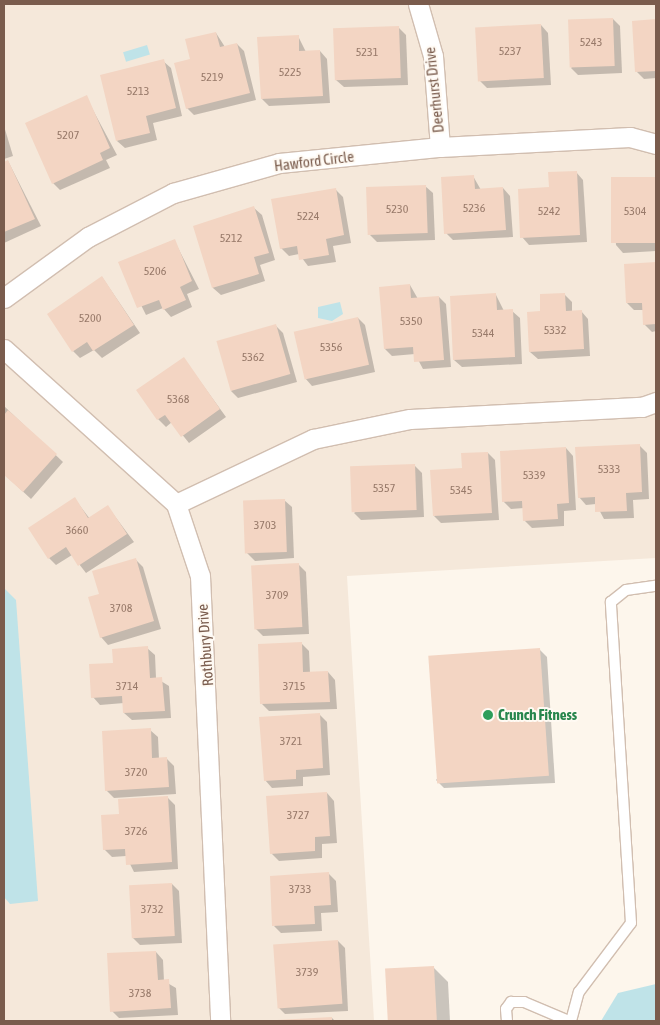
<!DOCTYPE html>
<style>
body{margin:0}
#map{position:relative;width:660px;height:1025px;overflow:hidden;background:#fdf6ec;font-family:"Asap Condensed",sans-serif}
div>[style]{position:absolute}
.residential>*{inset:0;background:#f5e8da}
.water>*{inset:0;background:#bfe3e8;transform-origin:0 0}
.shadow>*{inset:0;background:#0003}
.building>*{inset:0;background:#f3d5c3;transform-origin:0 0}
.roads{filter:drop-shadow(1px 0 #d1beb0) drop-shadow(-1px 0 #d1beb0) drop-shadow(0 1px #d1beb0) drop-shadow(0 -1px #d1beb0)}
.service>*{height:10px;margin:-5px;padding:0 5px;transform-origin:5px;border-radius:5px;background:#fff}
.minor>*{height:19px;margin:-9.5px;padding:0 9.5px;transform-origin:9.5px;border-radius:9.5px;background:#fff}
.dots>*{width:14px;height:14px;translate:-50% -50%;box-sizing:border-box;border:2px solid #fffaf3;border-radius:50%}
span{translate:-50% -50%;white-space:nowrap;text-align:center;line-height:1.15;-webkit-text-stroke:4px #fffaf3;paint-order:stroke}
.number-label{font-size:12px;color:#987a6a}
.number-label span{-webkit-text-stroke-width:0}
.street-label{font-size:15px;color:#7a5c4d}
.leisure-label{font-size:15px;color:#27864d;font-weight:700}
.left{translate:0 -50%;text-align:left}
.frame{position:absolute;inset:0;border:5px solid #7a5c4d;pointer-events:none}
</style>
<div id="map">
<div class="residential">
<div style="clip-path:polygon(4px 4px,656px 4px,656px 558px,347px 576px,374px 1021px,4px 1021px)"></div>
</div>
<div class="water">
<div style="left:147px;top:45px;width:10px;height:25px;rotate:73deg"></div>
<div style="clip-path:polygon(340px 302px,343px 314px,332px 321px,318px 318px,318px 307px)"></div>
<div style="clip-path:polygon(4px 588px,16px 600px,38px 901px,10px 904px,4px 897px)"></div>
<div style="clip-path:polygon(656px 984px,656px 1021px,601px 1021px,618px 993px)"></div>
</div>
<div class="shadow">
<div style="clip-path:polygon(613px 19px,620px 26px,622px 73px,578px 75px,571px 68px)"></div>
<div style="clip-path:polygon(656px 21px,656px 78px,644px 79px,636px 71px,633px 22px)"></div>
<div style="clip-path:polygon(541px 25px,548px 33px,551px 85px,487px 88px,479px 80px)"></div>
<div style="clip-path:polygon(398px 27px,406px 35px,408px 85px,344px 87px,336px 80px)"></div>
<div style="clip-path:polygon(216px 33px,225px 47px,237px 44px,244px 51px,256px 100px,194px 115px,187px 108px,192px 59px)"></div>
<div style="clip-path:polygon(298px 36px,306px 52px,320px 51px,327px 59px,330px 103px,269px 106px,262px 99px)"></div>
<div style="clip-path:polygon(163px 61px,171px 68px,182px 116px,153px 123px,157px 140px,125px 148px,117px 141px)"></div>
<div style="clip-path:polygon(86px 97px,117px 155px,106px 160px,110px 168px,60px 190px,53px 183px)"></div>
<div style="clip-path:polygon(4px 126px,13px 156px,4px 159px)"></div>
<div style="clip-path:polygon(8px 161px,41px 226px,4px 243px,4px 163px)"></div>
<div style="clip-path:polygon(576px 172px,583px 180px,587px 242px,529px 245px,522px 237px,550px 188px)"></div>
<div style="clip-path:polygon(473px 176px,481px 190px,503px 188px,510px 196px,513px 237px,453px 240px,446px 233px)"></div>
<div style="clip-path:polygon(656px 178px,656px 251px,623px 253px,616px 245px,612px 181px)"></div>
<div style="clip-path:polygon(425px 186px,433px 193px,435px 240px,377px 242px,370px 235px)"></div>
<div style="clip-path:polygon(336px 190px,343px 197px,351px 243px,333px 246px,336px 262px,308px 266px,299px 254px,289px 256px,281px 248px)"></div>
<div style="clip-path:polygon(254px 208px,262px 215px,275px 260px,260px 265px,265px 281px,221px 295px,213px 288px,194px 227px)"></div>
<div style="clip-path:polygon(174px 240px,199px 289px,187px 294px,192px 307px,171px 317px,163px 308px,146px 315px,120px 263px)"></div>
<div style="clip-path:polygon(656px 263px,656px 331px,652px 332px,644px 324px,643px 310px,634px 310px,627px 303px,625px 265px)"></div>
<div style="clip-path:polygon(102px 277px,140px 333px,102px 358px,94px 350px,80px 358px,73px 351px)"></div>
<div style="clip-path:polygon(410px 285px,418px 299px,439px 297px,446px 304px,451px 367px,423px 369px,415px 354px,392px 356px,385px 349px)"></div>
<div style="clip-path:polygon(564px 294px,572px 302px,572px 312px,581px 311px,588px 319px,590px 356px,538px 359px,530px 352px,542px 312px)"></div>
<div style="clip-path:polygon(496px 295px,504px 311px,512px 311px,520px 318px,522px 364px,462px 367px,454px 360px)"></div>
<div style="clip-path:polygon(358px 318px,365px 325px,375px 372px,312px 386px,305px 378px)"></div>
<div style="clip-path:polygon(275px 325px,283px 333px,297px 382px,238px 398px,231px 391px)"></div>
<div style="clip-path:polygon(184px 359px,226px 417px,189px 443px,172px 422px,166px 427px,158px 419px,138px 391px)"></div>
<div style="clip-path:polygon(4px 406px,63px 462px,31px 499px,4px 474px)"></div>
<div style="clip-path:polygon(639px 445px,647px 453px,649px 499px,633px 500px,634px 518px,604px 519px,596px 504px,586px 505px,579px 497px)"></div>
<div style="clip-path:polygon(566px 448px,573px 456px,576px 510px,564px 511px,564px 526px,532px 528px,524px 520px,524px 508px,511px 509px,503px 501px)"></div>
<div style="clip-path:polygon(488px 453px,495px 460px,499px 520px,441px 523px,434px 516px)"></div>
<div style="clip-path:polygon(414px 465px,422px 473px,424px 517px,361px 520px,354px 513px)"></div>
<div style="clip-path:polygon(74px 498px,90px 519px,108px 507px,134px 542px,86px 573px,72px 555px,56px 565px,49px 558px)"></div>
<div style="clip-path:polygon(284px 500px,292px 507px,294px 558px,255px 561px,247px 553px)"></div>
<div style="clip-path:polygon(136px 560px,143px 567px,161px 629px,108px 645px,101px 637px,100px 595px)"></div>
<div style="clip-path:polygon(298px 564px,306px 572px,309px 634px,263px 636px,256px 629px)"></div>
<div style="clip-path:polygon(301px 643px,309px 651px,310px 673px,328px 672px,335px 680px,337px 709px,269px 711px,262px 704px)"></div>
<div style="clip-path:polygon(147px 648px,155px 655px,156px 678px,169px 686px,171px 718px,132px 720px,124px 713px,124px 703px,100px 705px,93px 697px)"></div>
<div style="clip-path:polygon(540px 650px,547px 657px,555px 783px,444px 788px,436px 780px)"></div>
<div style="clip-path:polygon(319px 714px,327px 722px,330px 775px,303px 777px,303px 786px,272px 788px,265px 780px)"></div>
<div style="clip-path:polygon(150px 730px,158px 737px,159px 759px,167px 759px,174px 766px,176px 794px,114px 798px,106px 790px)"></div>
<div style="clip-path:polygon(327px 793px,334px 801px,337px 843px,322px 844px,322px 858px,279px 861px,271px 853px)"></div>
<div style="clip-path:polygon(168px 798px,175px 805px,178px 869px,134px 872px,126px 856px,112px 857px,104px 849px)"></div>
<div style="clip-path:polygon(329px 874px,336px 881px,338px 912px,321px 913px,322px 931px,281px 933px,274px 926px)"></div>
<div style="clip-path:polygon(172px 884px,179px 891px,182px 943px,140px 945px,133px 938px)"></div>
<div style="clip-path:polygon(338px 941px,345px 948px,348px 1011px,285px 1014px,278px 1007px)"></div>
<div style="clip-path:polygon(156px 952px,163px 960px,164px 981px,176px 988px,178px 1015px,119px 1018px,112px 1011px)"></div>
<div style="clip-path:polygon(433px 967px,448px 982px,450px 1021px,390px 1021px,387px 970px)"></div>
<div style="clip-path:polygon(332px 1018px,335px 1021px,279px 1021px)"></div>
</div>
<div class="building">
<div style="left:613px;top:18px;width:48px;height:45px;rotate:88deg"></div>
<div style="clip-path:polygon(656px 19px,656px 71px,635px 72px,632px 21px)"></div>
<div style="left:541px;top:24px;width:54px;height:66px;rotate:87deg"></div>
<div style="left:399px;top:26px;width:52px;height:66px;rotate:88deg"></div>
<div style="clip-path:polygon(216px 32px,220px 47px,237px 43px,250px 93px,186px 109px,174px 63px,190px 59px,185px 39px)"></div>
<div style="clip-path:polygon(299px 35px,299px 51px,320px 50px,323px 96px,261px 99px,257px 37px)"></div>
<div style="clip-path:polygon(164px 59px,176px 108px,146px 116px,150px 133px,116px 141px,100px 75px)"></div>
<div style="clip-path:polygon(87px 95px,110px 148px,100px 153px,103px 160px,52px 184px,25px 123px)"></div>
<div style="clip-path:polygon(8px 160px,35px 219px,4px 232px,4px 162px)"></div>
<div style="clip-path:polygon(577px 171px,580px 235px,520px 238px,518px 189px,549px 187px,548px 172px)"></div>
<div style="clip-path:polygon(474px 175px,475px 189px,503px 187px,506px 230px,444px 234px,441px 177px)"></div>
<div style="left:656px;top:177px;width:66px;height:45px;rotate:90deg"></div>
<div style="left:426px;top:185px;width:48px;height:60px;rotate:88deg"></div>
<div style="clip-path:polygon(336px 188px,344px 235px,326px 239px,329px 255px,299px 260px,297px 246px,280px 249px,271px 199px)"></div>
<div style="clip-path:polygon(254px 206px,269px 253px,254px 257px,259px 274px,212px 288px,193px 226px)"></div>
<div style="clip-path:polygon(175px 239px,192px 281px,180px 287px,186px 300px,163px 310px,159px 300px,137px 308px,118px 262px)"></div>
<div style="clip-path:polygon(656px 262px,656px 324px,643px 325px,642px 303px,626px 303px,624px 264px)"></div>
<div style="clip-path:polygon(102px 276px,134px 325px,93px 351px,87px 342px,72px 352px,47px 314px)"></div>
<div style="clip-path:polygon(410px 284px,411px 298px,439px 296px,444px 360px,414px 362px,413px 347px,384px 349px,379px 287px)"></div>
<div style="clip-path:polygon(496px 293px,497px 310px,513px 309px,515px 357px,453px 360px,450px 296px)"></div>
<div style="clip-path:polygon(565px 293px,566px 311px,582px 310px,584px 349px,529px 352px,527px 312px,540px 311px,540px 294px)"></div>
<div style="left:358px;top:317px;width:49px;height:66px;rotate:77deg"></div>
<div style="left:276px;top:324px;width:52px;height:62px;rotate:74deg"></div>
<div style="clip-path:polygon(184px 357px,220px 409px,181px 437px,165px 415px,157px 420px,136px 390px)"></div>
<div style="clip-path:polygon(8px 410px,57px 454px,23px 492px,4px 475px,4px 415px)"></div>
<div style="clip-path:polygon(640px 444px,642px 492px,626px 493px,627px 511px,595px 512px,595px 497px,578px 498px,575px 447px)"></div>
<div style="clip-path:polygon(566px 447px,569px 503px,557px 504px,558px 519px,523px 521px,522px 501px,502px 502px,500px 451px)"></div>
<div style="clip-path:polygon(488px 452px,492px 513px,433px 516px,430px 470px,462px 468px,461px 453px)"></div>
<div style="left:415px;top:464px;width:46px;height:65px;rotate:88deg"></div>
<div style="clip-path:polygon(75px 497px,88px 518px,108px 505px,127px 534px,78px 566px,66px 547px,48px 559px,28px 528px)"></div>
<div style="left:285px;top:499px;width:53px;height:42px;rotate:88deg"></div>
<div style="clip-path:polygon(136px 558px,154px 621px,100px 638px,88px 597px,99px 594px,92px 571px)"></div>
<div style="left:299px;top:563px;width:64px;height:48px;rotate:87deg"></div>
<div style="clip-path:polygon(302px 642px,303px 672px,328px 671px,330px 702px,260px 704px,258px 644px)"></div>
<div style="clip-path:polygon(148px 646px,150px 678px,162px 677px,165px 711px,123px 713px,122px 696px,91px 698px,89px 664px,113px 663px,112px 649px)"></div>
<div style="left:540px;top:648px;width:128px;height:112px;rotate:86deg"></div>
<div style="clip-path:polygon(320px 713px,323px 768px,296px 770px,296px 779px,264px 781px,259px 717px)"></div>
<div style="clip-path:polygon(151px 728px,152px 758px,167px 757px,169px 787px,105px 791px,102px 731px)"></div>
<div style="clip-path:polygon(327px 792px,330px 836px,315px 837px,315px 851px,270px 854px,266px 796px)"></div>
<div style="clip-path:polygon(168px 796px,172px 862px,126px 865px,125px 849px,103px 850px,101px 815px,119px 814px,118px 799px)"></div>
<div style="clip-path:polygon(329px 872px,331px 905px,314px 906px,315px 924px,272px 926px,270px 876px)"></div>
<div style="left:172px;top:883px;width:53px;height:43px;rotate:87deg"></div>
<div style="left:338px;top:940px;width:64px;height:65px;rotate:86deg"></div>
<div style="clip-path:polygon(156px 951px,158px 980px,169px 979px,171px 1008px,110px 1012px,107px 953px)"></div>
<div style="left:434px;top:966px;width:55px;height:49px;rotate:87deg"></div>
<div style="clip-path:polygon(332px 1017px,332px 1021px,277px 1021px,277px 1020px)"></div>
</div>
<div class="roads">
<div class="service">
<div style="left:507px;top:1021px;width:12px;rotate:-95deg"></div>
<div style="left:506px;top:1009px;width:9px;rotate:-54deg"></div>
<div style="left:511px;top:1002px;width:13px"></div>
<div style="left:524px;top:1002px;width:49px;rotate:22.9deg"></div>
<div style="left:571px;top:1021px;width:30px;rotate:-75deg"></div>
<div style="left:579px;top:992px;width:86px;rotate:-53deg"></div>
<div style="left:631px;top:923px;width:322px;rotate:-93.6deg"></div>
<div style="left:611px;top:602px;width:19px;rotate:-39deg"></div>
<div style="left:626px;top:590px;width:30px;rotate:-8deg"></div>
</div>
<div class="minor">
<div style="left:418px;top:4px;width:54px;rotate:73.9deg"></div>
<div style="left:433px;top:56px;width:91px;rotate:85.6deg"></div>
<div style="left:4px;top:298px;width:104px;rotate:-36deg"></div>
<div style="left:88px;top:237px;width:96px;rotate:-27.4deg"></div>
<div style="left:173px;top:193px;width:110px;rotate:-15.8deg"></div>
<div style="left:279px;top:163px;width:162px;rotate:-5.7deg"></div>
<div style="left:440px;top:147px;width:190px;rotate:-3deg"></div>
<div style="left:630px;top:137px;width:27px;rotate:15deg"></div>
<div style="left:4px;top:349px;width:232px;rotate:42deg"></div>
<div style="left:176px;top:504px;width:76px;rotate:71.6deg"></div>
<div style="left:200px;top:576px;width:445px;rotate:87.4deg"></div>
<div style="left:176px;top:504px;width:152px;rotate:-25.4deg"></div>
<div style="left:313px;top:439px;width:99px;rotate:-11.7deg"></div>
<div style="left:410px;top:419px;width:232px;rotate:-3deg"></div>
<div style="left:642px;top:407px;width:15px;rotate:-20deg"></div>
</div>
</div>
<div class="dots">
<div style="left:488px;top:715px;background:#2e9e5b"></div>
</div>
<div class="number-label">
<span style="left:591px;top:43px">5243</span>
<span style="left:510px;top:52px">5237</span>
<span style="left:367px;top:53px">5231</span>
<span style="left:290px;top:73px">5225</span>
<span style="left:212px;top:78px">5219</span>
<span style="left:138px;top:92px">5213</span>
<span style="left:68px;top:136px">5207</span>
<span style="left:474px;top:209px">5236</span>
<span style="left:397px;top:210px">5230</span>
<span style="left:549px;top:212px">5242</span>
<span style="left:635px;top:212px">5304</span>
<span style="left:308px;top:217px">5224</span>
<span style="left:231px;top:239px">5212</span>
<span style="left:155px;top:272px">5206</span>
<span style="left:90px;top:319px">5200</span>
<span style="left:411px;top:322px">5350</span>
<span style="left:555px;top:331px">5332</span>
<span style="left:483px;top:334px">5344</span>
<span style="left:331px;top:348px">5356</span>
<span style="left:253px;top:358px">5362</span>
<span style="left:178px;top:400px">5368</span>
<span style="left:609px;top:470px">5333</span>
<span style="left:534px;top:476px">5339</span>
<span style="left:384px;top:489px">5357</span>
<span style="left:461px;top:491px">5345</span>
<span style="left:265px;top:526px">3703</span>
<span style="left:77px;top:531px">3660</span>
<span style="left:277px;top:596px">3709</span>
<span style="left:121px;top:609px">3708</span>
<span style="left:127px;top:687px">3714</span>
<span style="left:294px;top:687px">3715</span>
<span style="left:291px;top:742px">3721</span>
<span style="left:136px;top:773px">3720</span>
<span style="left:298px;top:816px">3727</span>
<span style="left:136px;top:832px">3726</span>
<span style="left:300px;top:890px">3733</span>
<span style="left:152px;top:910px">3732</span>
<span style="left:307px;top:973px">3739</span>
<span style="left:140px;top:994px">3738</span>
</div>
<div class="street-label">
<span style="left:434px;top:90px;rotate:-96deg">Deerhurst Drive</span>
<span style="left:314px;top:161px;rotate:-7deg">Hawford Circle</span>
<span style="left:205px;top:645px;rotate:-94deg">Rothbury Drive</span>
</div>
<div class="leisure-label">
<span class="left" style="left:498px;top:715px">Crunch Fitness</span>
</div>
<div class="frame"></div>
</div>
